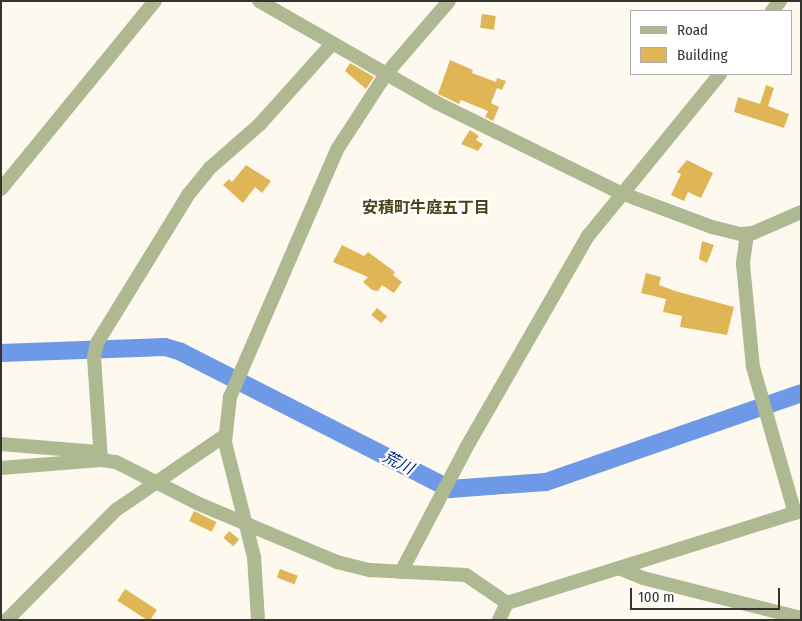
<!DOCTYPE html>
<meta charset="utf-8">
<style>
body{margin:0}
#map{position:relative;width:802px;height:621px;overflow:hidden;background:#fef9ef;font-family:"Fira Sans Condensed","Noto Sans JP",sans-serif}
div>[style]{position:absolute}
.river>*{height:18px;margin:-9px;padding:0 9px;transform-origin:9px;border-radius:9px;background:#6e99e6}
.building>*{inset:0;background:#e0b556;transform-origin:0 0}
.minor>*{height:14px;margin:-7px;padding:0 7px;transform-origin:7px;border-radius:7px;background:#afb991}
span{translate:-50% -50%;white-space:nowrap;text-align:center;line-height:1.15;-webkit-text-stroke:4.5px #fff;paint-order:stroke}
.neighbourhood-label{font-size:16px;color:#4a4118;font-weight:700}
.water-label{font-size:16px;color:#00277f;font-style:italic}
.frame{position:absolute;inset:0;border:2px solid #35332e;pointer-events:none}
.legend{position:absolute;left:630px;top:10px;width:162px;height:65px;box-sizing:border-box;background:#fff;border:1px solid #aeadab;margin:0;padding:6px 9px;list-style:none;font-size:15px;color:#35332e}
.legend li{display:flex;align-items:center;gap:10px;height:25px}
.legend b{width:25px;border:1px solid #aeadab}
.scale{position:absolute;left:630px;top:588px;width:150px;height:22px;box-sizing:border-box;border:2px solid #35332e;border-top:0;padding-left:6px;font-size:15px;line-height:18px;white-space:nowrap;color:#35332e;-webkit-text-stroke:4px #fff;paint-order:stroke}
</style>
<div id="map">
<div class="river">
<div style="left:1px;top:353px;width:164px;rotate:-2.1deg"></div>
<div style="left:165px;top:347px;width:17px;rotate:17deg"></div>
<div style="left:181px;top:352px;width:302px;rotate:27deg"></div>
<div style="left:450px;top:489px;width:96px;rotate:-4.2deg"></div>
<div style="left:546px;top:482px;width:270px;rotate:-19.2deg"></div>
</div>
<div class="building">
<div style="left:482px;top:14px;width:14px;height:14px;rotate:8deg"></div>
<div style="clip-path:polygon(450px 60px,473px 70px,472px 73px,496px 82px,497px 78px,506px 81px,502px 90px,497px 88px,491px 103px,499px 107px,493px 121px,485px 117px,488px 111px,461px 100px,459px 104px,438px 94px)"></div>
<div style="clip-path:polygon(350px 63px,374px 77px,366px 89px,345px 71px)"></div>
<div style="clip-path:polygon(766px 85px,774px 88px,768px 106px,789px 114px,784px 128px,734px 112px,738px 97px,760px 104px)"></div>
<div style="clip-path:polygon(470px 130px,479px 136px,476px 140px,483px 144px,478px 151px,461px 144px)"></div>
<div style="clip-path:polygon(687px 160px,713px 173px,701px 198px,688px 192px,684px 201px,671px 195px,681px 174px,677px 172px)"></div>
<div style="clip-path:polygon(246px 165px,271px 181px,262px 193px,255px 187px,243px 203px,223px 185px,229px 179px,232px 182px)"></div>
<div style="clip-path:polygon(702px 241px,714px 245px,707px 263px,699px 259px)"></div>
<div style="clip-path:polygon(342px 245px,364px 256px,368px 252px,395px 272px,393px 275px,402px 282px,394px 293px,382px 285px,378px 291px,372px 290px,363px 282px,368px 277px,333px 262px)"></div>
<div style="clip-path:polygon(646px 273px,661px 277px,659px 285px,675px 291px,734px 307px,727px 335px,680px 327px,682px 316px,663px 312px,666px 299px,641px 293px)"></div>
<div style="left:377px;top:308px;width:13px;height:9px;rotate:39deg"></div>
<div style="left:194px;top:511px;width:25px;height:11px;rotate:26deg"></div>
<div style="left:229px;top:531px;width:13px;height:9px;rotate:39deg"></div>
<div style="left:280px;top:569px;width:19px;height:9px;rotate:21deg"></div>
<div style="left:125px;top:589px;width:38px;height:14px;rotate:33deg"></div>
</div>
<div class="minor">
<div style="left:259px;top:1px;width:205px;rotate:29.8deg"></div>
<div style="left:437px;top:103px;width:205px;rotate:26.1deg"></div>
<div style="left:621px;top:193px;width:97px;rotate:20.5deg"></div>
<div style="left:712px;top:227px;width:30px;rotate:14deg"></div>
<div style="left:741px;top:234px;width:12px;rotate:-5deg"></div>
<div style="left:753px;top:233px;width:52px;rotate:-23.6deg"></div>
<div style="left:772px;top:11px;width:13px;rotate:-51deg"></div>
<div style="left:1px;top:189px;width:243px;rotate:-50.7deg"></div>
<div style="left:747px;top:234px;width:30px;rotate:98deg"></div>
<div style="left:743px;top:264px;width:103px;rotate:84.5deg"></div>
<div style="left:753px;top:367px;width:152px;rotate:74deg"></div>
<div style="left:1px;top:444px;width:97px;rotate:4.7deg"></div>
<div style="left:101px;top:460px;width:103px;rotate:-93.9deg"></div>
<div style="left:94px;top:357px;width:14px;rotate:-78deg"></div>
<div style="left:97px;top:343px;width:174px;rotate:-58.4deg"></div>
<div style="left:188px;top:195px;width:35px;rotate:-51deg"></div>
<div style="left:210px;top:168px;width:67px;rotate:-41.3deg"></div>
<div style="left:260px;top:124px;width:106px;rotate:-48.1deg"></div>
<div style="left:1px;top:468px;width:100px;rotate:-4.6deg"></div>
<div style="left:101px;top:460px;width:15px;rotate:8deg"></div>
<div style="left:116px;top:462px;width:93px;rotate:26.8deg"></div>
<div style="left:199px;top:504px;width:150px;rotate:22.8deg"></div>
<div style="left:337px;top:562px;width:34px;rotate:14deg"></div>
<div style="left:370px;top:570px;width:96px;rotate:3deg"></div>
<div style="left:466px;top:575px;width:50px;rotate:34.3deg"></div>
<div style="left:507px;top:603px;width:308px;rotate:-17.4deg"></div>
<div style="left:621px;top:569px;width:24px;rotate:22deg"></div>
<div style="left:643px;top:578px;width:163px;rotate:14.2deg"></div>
<div style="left:401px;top:572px;width:140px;rotate:-62.3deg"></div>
<div style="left:466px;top:448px;width:245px;rotate:-60.1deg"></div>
<div style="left:588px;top:236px;width:209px;rotate:-50.8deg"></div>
<div style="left:7px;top:620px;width:155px;rotate:-45.3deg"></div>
<div style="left:116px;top:510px;width:131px;rotate:-34.4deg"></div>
<div style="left:258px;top:620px;width:63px;rotate:-93.6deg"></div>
<div style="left:254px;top:557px;width:119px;rotate:-104.2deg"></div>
<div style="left:225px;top:442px;width:45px;rotate:-83.7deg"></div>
<div style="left:230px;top:397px;width:271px;rotate:-66.6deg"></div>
<div style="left:338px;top:148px;width:88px;rotate:-57deg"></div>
<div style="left:386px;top:74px;width:96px;rotate:-49.2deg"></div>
<div style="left:499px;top:620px;width:19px;rotate:-65deg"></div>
</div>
<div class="neighbourhood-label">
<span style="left:426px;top:208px">安積町牛庭五丁目</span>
</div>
<div class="water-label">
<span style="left:398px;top:463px;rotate:27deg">荒川</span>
</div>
<div class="frame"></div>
<ul class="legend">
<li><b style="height:6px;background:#afb991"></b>Road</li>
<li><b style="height:14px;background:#e0b556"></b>Building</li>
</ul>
<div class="scale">100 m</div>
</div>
